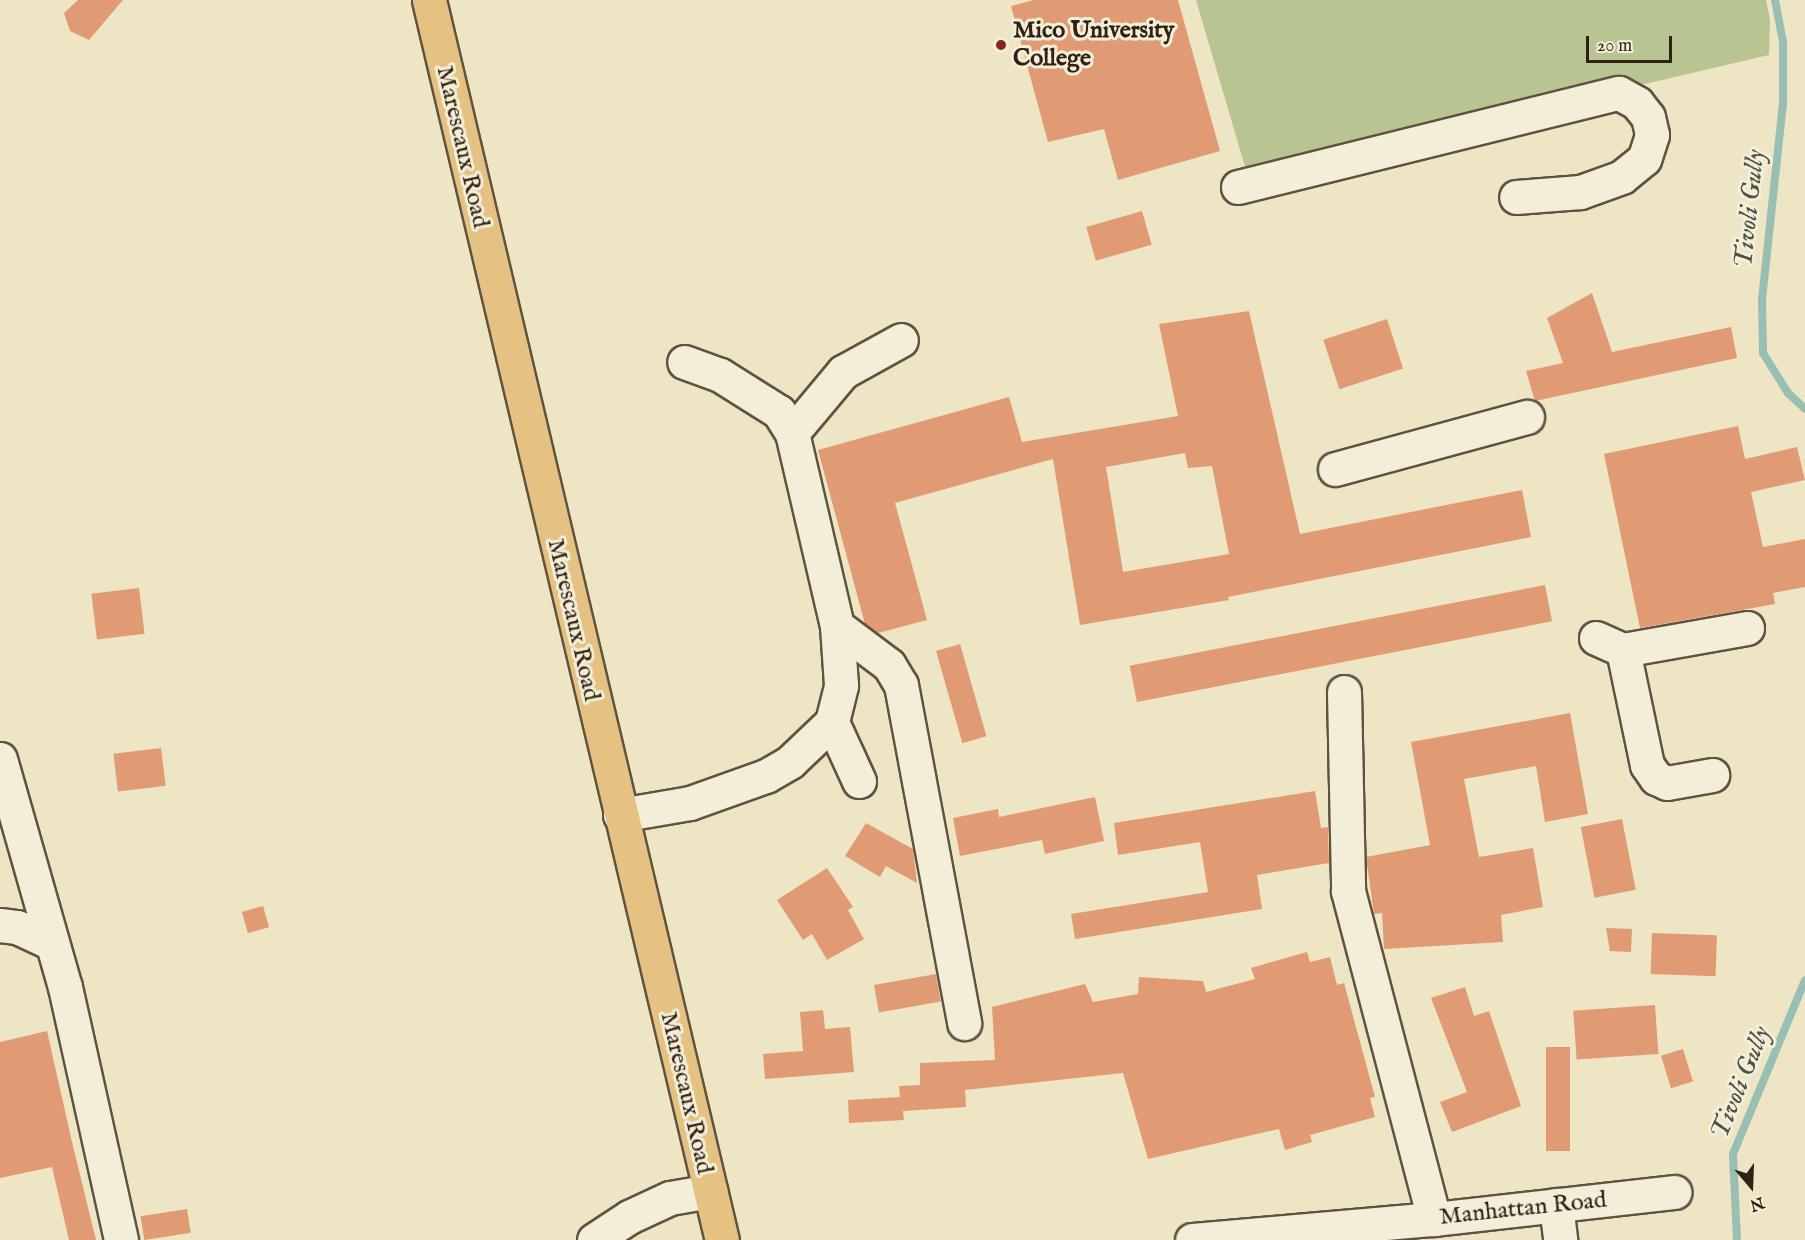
<!DOCTYPE html>
<style>
body{margin:0}
#map{position:relative;width:1805px;height:1240px;overflow:hidden;background:#ede5c3;font-family:"IM FELL English",serif}
div>[style]{position:absolute}
.green>*{inset:0;background:#b9c493}
.stream>*{height:8px;margin:-4px;padding:0 4px;transform-origin:4px;border-radius:4px;background:#99bfb4}
.building>*{inset:0;background:#e09b74;transform-origin:0 0}
.roads{filter:drop-shadow(2px 0 #605240) drop-shadow(-2px 0 #605240) drop-shadow(0 2px #605240) drop-shadow(0 -2px #605240)}
.minor>*{height:33px;margin:-16.5px;padding:0 16.5px;transform-origin:16.5px;border-radius:16.5px;background:#f3eed8}
.major>*{height:33px;margin:-16.5px;padding:0 16.5px;transform-origin:16.5px;border-radius:16.5px;background:#e6c282}
.dots>*{width:16px;height:16px;translate:-50% -50%;box-sizing:border-box;border:3px solid #f3eed8;border-radius:50%}
span{translate:-50% -50%;white-space:nowrap;text-align:center;line-height:1.15;-webkit-text-stroke:6px #f3eed8;paint-order:stroke}
.poi-label{font-size:24px;color:#312114;font-weight:700}
.left{translate:0 -50%;text-align:left}
.street-label{font-size:24px;color:#312114}
.water-label{font-size:26px;color:#505044;font-style:italic}
.north{position:absolute;left:1721px;top:1156px;width:60px;height:60px;-webkit-text-stroke:4px #f3eed8;paint-order:stroke;rotate:161deg;font-size:16px;font-weight:700;line-height:24px;text-align:center;color:#312114}
.north::after{content:'';display:block;margin:auto;width:21px;height:27px;background:#312114;clip-path:polygon(50% 0,100% 100%,50% 72%,0 100%)}
.scale{position:absolute;left:1586px;top:36px;width:86px;height:27px;box-sizing:border-box;border:3px solid #312114;border-top:0;padding-left:8px;font-size:18px;line-height:21px;white-space:nowrap;color:#312114;-webkit-text-stroke:4px #f3eed8;paint-order:stroke}
</style>
<div id="map">
<div class="green">
<div style="clip-path:polygon(1196px 0,1766px 0,1770px 20px,1769px 55px,1248px 177px)"></div>
</div>
<div class="stream">
<div style="left:1775px;top:0;width:43px;rotate:79.2deg"></div>
<div style="left:1783px;top:42px;width:61px;rotate:90deg"></div>
<div style="left:1783px;top:103px;width:198px;rotate:96.1deg"></div>
<div style="left:1762px;top:300px;width:53px;rotate:88.9deg"></div>
<div style="left:1763px;top:353px;width:47px;rotate:58deg"></div>
<div style="left:1788px;top:393px;width:23px;rotate:43deg"></div>
<div style="left:1737px;top:1240px;width:86px;rotate:-92.7deg"></div>
<div style="left:1733px;top:1154px;width:188px;rotate:-67.5deg"></div>
</div>
<div class="building">
<div style="clip-path:polygon(78px 0,123px 0,89px 40px,70px 31px,64px 13px)"></div>
<div style="clip-path:polygon(1034px 0,1178px 0,1220px 151px,1118px 180px,1104px 129px,1048px 142px,1011px 6px)"></div>
<div style="left:1142px;top:211px;width:35px;height:58px;rotate:74deg"></div>
<div style="clip-path:polygon(1592px 293px,1612px 352px,1731px 327px,1737px 358px,1535px 401px,1526px 371px,1563px 363px,1547px 318px)"></div>
<div style="clip-path:polygon(evenodd,1249px 311px,1300px 534px,1522px 490px,1531px 537px,1228px 597px,1229px 600px,1080px 625px,1053px 459px,895px 503px,927px 620px,878px 633px,865px 624px,818px 450px,1009px 397px,1022px 442px,1178px 416px,1159px 324px,1249px 311px,1185px 453px,1188px 468px,1212px 466px,1229px 554px,1123px 572px,1106px 467px,1185px 453px)"></div>
<div style="left:1387px;top:319px;width:52px;height:67px;rotate:72deg"></div>
<div style="clip-path:polygon(1738px 426px,1745px 459px,1797px 447px,1805px 480px,1751px 492px,1763px 547px,1805px 539px,1805px 587px,1773px 593px,1775px 604px,1640px 628px,1604px 454px)"></div>
<div style="left:1545px;top:585px;width:37px;height:423px;rotate:79deg"></div>
<div style="left:139px;top:588px;width:46px;height:48px;rotate:83deg"></div>
<div style="left:960px;top:644px;width:96px;height:25px;rotate:74deg"></div>
<div style="clip-path:polygon(1570px 713px,1588px 814px,1545px 822px,1536px 766px,1464px 779px,1479px 857px,1533px 848px,1543px 907px,1501px 915px,1503px 942px,1384px 949px,1382px 913px,1374px 914px,1366px 857px,1430px 845px,1411px 742px)"></div>
<div style="left:161px;top:748px;width:38px;height:48px;rotate:83deg"></div>
<div style="clip-path:polygon(1315px 791px,1321px 828px,1328px 827px,1329px 863px,1257px 875px,1262px 909px,1075px 939px,1071px 914px,1208px 892px,1200px 842px,1118px 855px,1114px 823px)"></div>
<div style="clip-path:polygon(1095px 797px,1104px 841px,1045px 854px,1042px 840px,960px 856px,953px 818px,998px 809px,999px 817px)"></div>
<div style="left:1622px;top:819px;width:72px;height:42px;rotate:79deg"></div>
<div style="clip-path:polygon(866px 823px,913px 849px,917px 883px,886px 866px,880px 877px,845px 856px)"></div>
<div style="clip-path:polygon(827px 868px,853px 907px,848px 910px,864px 939px,827px 960px,812px 934px,803px 940px,777px 900px)"></div>
<div style="left:263px;top:906px;width:22px;height:22px;rotate:74deg"></div>
<div style="clip-path:polygon(1606px 928px,1632px 929px,1631px 952px,1610px 951px)"></div>
<div style="left:1652px;top:933px;width:65px;height:41px;rotate:2deg"></div>
<div style="clip-path:polygon(1307px 952px,1310px 962px,1330px 957px,1337px 985px,1344px 983px,1375px 1097px,1370px 1098px,1375px 1117px,1310px 1135px,1312px 1142px,1285px 1150px,1279px 1129px,1148px 1159px,1123px 1073px,965px 1090px,966px 1107px,903px 1111px,904px 1120px,849px 1123px,848px 1100px,900px 1097px,899px 1086px,920px 1085px,920px 1063px,995px 1060px,992px 1007px,1085px 984px,1093px 1002px,1138px 994px,1139px 977px,1203px 981px,1206px 992px,1255px 979px,1251px 968px)"></div>
<div style="left:936px;top:974px;width:28px;height:63px;rotate:80deg"></div>
<div style="clip-path:polygon(1465px 987px,1474px 1016px,1489px 1011px,1521px 1106px,1452px 1132px,1440px 1102px,1467px 1092px,1431px 998px)"></div>
<div style="left:1655px;top:1005px;width:49px;height:82px;rotate:86deg"></div>
<div style="clip-path:polygon(823px 1010px,825px 1029px,850px 1027px,854px 1072px,765px 1079px,763px 1054px,803px 1051px,800px 1012px)"></div>
<div style="clip-path:polygon(47px 1031px,72px 1142px,96px 1240px,69px 1240px,52px 1167px,0 1178px,0 1042px)"></div>
<div style="left:1546px;top:1047px;width:24px;height:104px"></div>
<div style="left:1683px;top:1049px;width:34px;height:23px;rotate:73deg"></div>
<div style="left:187px;top:1209px;width:24px;height:47px;rotate:81deg"></div>
</div>
<div class="roads">
<div class="minor">
<div style="left:1238px;top:187px;width:392px;rotate:-13.9deg"></div>
<div style="left:1619px;top:93px;width:21px;rotate:29deg"></div>
<div style="left:1637px;top:103px;width:18px;rotate:52deg"></div>
<div style="left:1648px;top:117px;width:18px;rotate:77deg"></div>
<div style="left:1652px;top:135px;width:25px;rotate:108deg"></div>
<div style="left:1644px;top:159px;width:28px;rotate:141deg"></div>
<div style="left:1622px;top:177px;width:45px;rotate:160.3deg"></div>
<div style="left:1580px;top:192px;width:64px;rotate:175.5deg"></div>
<div style="left:792px;top:433px;width:80px;rotate:-50.1deg"></div>
<div style="left:843px;top:372px;width:66px;rotate:-28.9deg"></div>
<div style="left:1335px;top:469px;width:199px;rotate:-15.2deg"></div>
<div style="left:837px;top:626px;width:65px;rotate:36.9deg"></div>
<div style="left:889px;top:665px;width:23px;rotate:59deg"></div>
<div style="left:901px;top:685px;width:344px;rotate:79.4deg"></div>
<div style="left:1596px;top:638px;width:30px;rotate:24deg"></div>
<div style="left:1623px;top:650px;width:126px;rotate:-10.1deg"></div>
<div style="left:1623px;top:650px;width:117px;rotate:78.2deg"></div>
<div style="left:1647px;top:765px;width:16px;rotate:55deg"></div>
<div style="left:1656px;top:778px;width:12px;rotate:24deg"></div>
<div style="left:1667px;top:783px;width:46px;rotate:-10.1deg"></div>
<div style="left:1344px;top:692px;width:199px;rotate:88.8deg"></div>
<div style="left:1348px;top:891px;width:339px;rotate:75.3deg"></div>
<div style="left:832px;top:722px;width:65px;rotate:65.4deg"></div>
<div style="left:0;top:759px;width:237px;rotate:74.1deg"></div>
<div style="left:65px;top:987px;width:259px;rotate:77.5deg"></div>
<div style="left:620px;top:815px;width:71px;rotate:-9.7deg"></div>
<div style="left:690px;top:803px;width:81px;rotate:-19.6deg"></div>
<div style="left:766px;top:776px;width:28px;rotate:-30deg"></div>
<div style="left:790px;top:762px;width:58px;rotate:-43.6deg"></div>
<div style="left:832px;top:722px;width:38px;rotate:-76deg"></div>
<div style="left:841px;top:685px;width:59px;rotate:-93.9deg"></div>
<div style="left:837px;top:626px;width:198px;rotate:-103.1deg"></div>
<div style="left:792px;top:433px;width:25px;rotate:-122deg"></div>
<div style="left:779px;top:412px;width:70px;rotate:-147.9deg"></div>
<div style="left:720px;top:375px;width:38px;rotate:-160deg"></div>
<div style="left:0;top:925px;width:17px;rotate:7deg"></div>
<div style="left:17px;top:927px;width:38px;rotate:25deg"></div>
<div style="left:1556px;top:1205px;width:35px;rotate:83deg"></div>
<div style="left:594px;top:1240px;width:42px;rotate:-33.3deg"></div>
<div style="left:629px;top:1217px;width:45px;rotate:-24.9deg"></div>
<div style="left:670px;top:1198px;width:41px;rotate:-9.9deg"></div>
<div style="left:1192px;top:1240px;width:243px;rotate:-5deg"></div>
<div style="left:1434px;top:1219px;width:242px;rotate:-6.4deg"></div>
</div>
<div class="major">
<div style="left:429px;top:0;width:1274px;rotate:76.71deg"></div>
</div>
</div>
<div class="dots">
<div style="left:1001px;top:45px;background:#8f2418"></div>
</div>
<div class="poi-label">
<span class="left" style="left:1013px;top:45px">Mico University<br>College</span>
</div>
<div class="street-label">
<span style="left:462px;top:147px;rotate:77deg">Marescaux Road</span>
<span style="left:573px;top:620px;rotate:77deg">Marescaux Road</span>
<span style="left:686px;top:1093px;rotate:77deg">Marescaux Road</span>
<span style="left:1523px;top:1209px;rotate:-6deg">Manhattan Road</span>
</div>
<div class="water-label">
<span style="left:1750px;top:209px;rotate:-84deg">Tivoli Gully</span>
<span style="left:1741px;top:1083px;rotate:-68deg">Tivoli Gully</span>
</div>
<div class="north">N</div>
<div class="scale">20 m</div>
</div>
